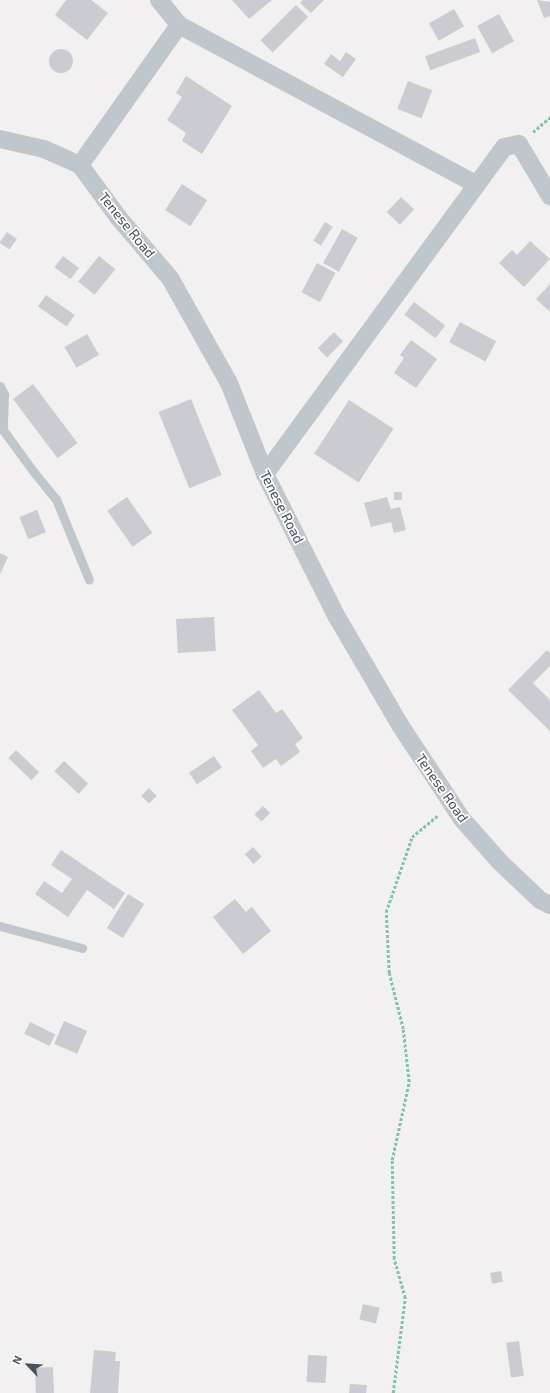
<!DOCTYPE html>
<style>
body{margin:0}
#map{position:relative;width:550px;height:1393px;overflow:hidden;background:#f2f0f0;font-family:"Exo 2",sans-serif}
div>[style]{position:absolute}
.building>*{inset:0;background:#caccd2;transform-origin:0 0}
.round{border-radius:50%}
.path>*{height:2.5px;margin-top:-1.25px;transform-origin:0;background:repeating-linear-gradient(90deg,#7cc7a4 0 3px,transparent 0 5px)}
.service>*{height:9px;margin:-4.5px;padding:0 4.5px;transform-origin:4.5px;border-radius:4.5px;background:#bfc7cd}
.minor>*{height:18px;margin:-9px;padding:0 9px;transform-origin:9px;border-radius:9px;background:#bfc7cd}
span{translate:-50% -50%;white-space:nowrap;text-align:center;line-height:1.15;-webkit-text-stroke:3.5px #fff;paint-order:stroke}
.street-label{font-size:14px;color:#49525c}
.north{position:absolute;left:8px;top:1345px;width:40px;height:40px;-webkit-text-stroke:3px #fff;paint-order:stroke;rotate:295deg;font-size:11px;font-weight:700;line-height:16px;text-align:center;color:#49525c}
.north::after{content:'';display:block;margin:auto;width:14px;height:18px;background:#49525c;clip-path:polygon(50% 0,100% 100%,50% 72%,0 100%)}
</style>
<div id="map">
<div class="building">
<div style="clip-path:polygon(66px 0,91px 0,108px 13px,87px 40px,55px 15px)"></div>
<div style="clip-path:polygon(232px 0,272px 0,249px 19px)"></div>
<div style="clip-path:polygon(303px 0,324px 0,311px 13px,300px 3px)"></div>
<div style="clip-path:polygon(537px 0,550px 2px,550px 16px,544px 18px)"></div>
<div style="left:296px;top:5px;width:17px;height:50px;rotate:45deg"></div>
<div style="left:454px;top:9px;width:20px;height:29px;rotate:60deg"></div>
<div style="left:499px;top:14px;width:31px;height:25px;rotate:61deg"></div>
<div style="left:475px;top:38px;width:15px;height:53px;rotate:70deg"></div>
<div class="round" style="left:49px;top:49px;width:24px;height:24px"></div>
<div style="clip-path:polygon(346px 52px,356px 59px,343px 77px,324px 64px,331px 54px,340px 61px)"></div>
<div style="clip-path:polygon(186px 76px,232px 106px,202px 154px,182px 141px,186px 133px,167px 120px,182px 97px,176px 93px)"></div>
<div style="left:408px;top:81px;width:26px;height:30px;rotate:21deg"></div>
<div style="left:182px;top:184px;width:30px;height:31px;rotate:33deg"></div>
<div style="left:401px;top:197px;width:18px;height:21px;rotate:43deg"></div>
<div style="left:325px;top:222px;width:9px;height:22px;rotate:32deg"></div>
<div style="left:342px;top:229px;width:18px;height:39px;rotate:29deg"></div>
<div style="left:7px;top:232px;width:12px;height:13px;rotate:35deg"></div>
<div style="clip-path:polygon(530px 241px,550px 259px,524px 287px,499px 263px,512px 250px,517px 255px)"></div>
<div style="left:63px;top:256px;width:20px;height:14px;rotate:37deg"></div>
<div style="left:99px;top:256px;width:21px;height:33px;rotate:39deg"></div>
<div style="left:317px;top:263px;width:21px;height:33px;rotate:28deg"></div>
<div style="clip-path:polygon(550px 284px,550px 310px,549px 311px,536px 299px)"></div>
<div style="left:46px;top:295px;width:35px;height:14px;rotate:35deg"></div>
<div style="left:414px;top:302px;width:39px;height:16px;rotate:37deg"></div>
<div style="left:460px;top:322px;width:41px;height:23px;rotate:28deg"></div>
<div style="left:334px;top:332px;width:13px;height:23px;rotate:45deg"></div>
<div style="left:87px;top:334px;width:24px;height:26px;rotate:60deg"></div>
<div style="clip-path:polygon(411px 340px,437px 359px,416px 388px,394px 373px,404px 358px,400px 355px)"></div>
<div style="left:33px;top:384px;width:74px;height:25px;rotate:53deg"></div>
<div style="left:191px;top:399px;width:82px;height:35px;rotate:68deg"></div>
<div style="left:349px;top:400px;width:53px;height:64px;rotate:33deg"></div>
<div style="left:394px;top:492px;width:8px;height:8px"></div>
<div style="left:127px;top:497px;width:44px;height:24px;rotate:55deg"></div>
<div style="clip-path:polygon(387px 497px,391px 509px,400px 507px,406px 530px,394px 533px,391px 522px,371px 527px,364px 503px)"></div>
<div style="left:37px;top:510px;width:24px;height:19px;rotate:68deg"></div>
<div style="clip-path:polygon(0 553px,8px 557px,0 574px)"></div>
<div style="left:214px;top:617px;width:34px;height:38px;rotate:87deg"></div>
<div style="clip-path:polygon(547px 650px,550px 653px,550px 666px,533px 683px,550px 700px,550px 731px,508px 690px)"></div>
<div style="clip-path:polygon(259px 690px,276px 713px,282px 709px,303px 738px,295px 744px,300px 752px,281px 766px,276px 759px,263px 768px,251px 751px,258px 745px,232px 710px)"></div>
<div style="left:16px;top:750px;width:32px;height:11px;rotate:44deg"></div>
<div style="left:214px;top:756px;width:14px;height:30px;rotate:56deg"></div>
<div style="left:64px;top:761px;width:33px;height:14px;rotate:43deg"></div>
<div style="left:149px;top:788px;width:11px;height:11px;rotate:45deg"></div>
<div style="left:263px;top:806px;width:10px;height:12px;rotate:45deg"></div>
<div style="left:253px;top:847px;width:13px;height:11px;rotate:48deg"></div>
<div style="clip-path:polygon(61px 850px,125px 893px,114px 909px,87px 890px,68px 917px,35px 894px,44px 881px,62px 893px,72px 879px,51px 865px)"></div>
<div style="left:128px;top:894px;width:19px;height:40px;rotate:32deg"></div>
<div style="clip-path:polygon(235px 899px,246px 912px,252px 907px,271px 931px,243px 954px,213px 917px)"></div>
<div style="left:64px;top:1021px;width:25px;height:25px;rotate:23deg"></div>
<div style="left:30px;top:1022px;width:28px;height:13px;rotate:26deg"></div>
<div style="left:501px;top:1271px;width:11px;height:11px;rotate:80deg"></div>
<div style="left:363px;top:1304px;width:17px;height:16px;rotate:13deg"></div>
<div style="left:519px;top:1341px;width:35px;height:13px;rotate:82deg"></div>
<div style="clip-path:polygon(94px 1350px,116px 1352px,115px 1361px,120px 1361px,118px 1393px,90px 1393px)"></div>
<div style="left:308px;top:1355px;width:19px;height:27px;rotate:3deg"></div>
<div style="left:53px;top:1367px;width:26px;height:18px;rotate:88deg"></div>
<div style="clip-path:polygon(350px 1384px,367px 1385px,366px 1393px,349px 1393px)"></div>
</div>
<div class="path">
<div style="left:533px;top:132px;width:23px;rotate:-41deg"></div>
<div style="left:393px;top:1393px;width:96px;rotate:-82.8deg"></div>
<div style="left:405px;top:1298px;width:41px;rotate:-105.8deg"></div>
<div style="left:394px;top:1259px;width:99px;rotate:-91.2deg"></div>
<div style="left:392px;top:1160px;width:80px;rotate:-77.7deg"></div>
<div style="left:409px;top:1082px;width:53px;rotate:-96.5deg"></div>
<div style="left:403px;top:1029px;width:58px;rotate:-104deg"></div>
<div style="left:389px;top:973px;width:61px;rotate:-92.8deg"></div>
<div style="left:386px;top:912px;width:79px;rotate:-70.9deg"></div>
<div style="left:412px;top:837px;width:33px;rotate:-40deg"></div>
</div>
<div class="service">
<div style="left:0;top:386px;width:9px;rotate:63deg"></div>
<div style="left:4px;top:394px;width:36px;rotate:92deg"></div>
<div style="left:3px;top:430px;width:51px;rotate:53.8deg"></div>
<div style="left:33px;top:471px;width:36px;rotate:51deg"></div>
<div style="left:56px;top:499px;width:87px;rotate:67.8deg"></div>
<div style="left:0;top:926px;width:85px;rotate:15deg"></div>
</div>
<div class="minor">
<div style="left:159px;top:0;width:32px;rotate:51deg"></div>
<div style="left:179px;top:25px;width:337px;rotate:28.2deg"></div>
<div style="left:0;top:139px;width:45px;rotate:12.8deg"></div>
<div style="left:44px;top:149px;width:39px;rotate:24deg"></div>
<div style="left:80px;top:165px;width:64px;rotate:53.8deg"></div>
<div style="left:118px;top:217px;width:80px;rotate:49.6deg"></div>
<div style="left:170px;top:278px;width:120px;rotate:60.7deg"></div>
<div style="left:229px;top:383px;width:98px;rotate:68.4deg"></div>
<div style="left:265px;top:474px;width:160px;rotate:63.3deg"></div>
<div style="left:337px;top:617px;width:125px;rotate:59.7deg"></div>
<div style="left:400px;top:725px;width:113px;rotate:56.6deg"></div>
<div style="left:462px;top:819px;width:56px;rotate:48.6deg"></div>
<div style="left:499px;top:861px;width:57px;rotate:43.6deg"></div>
<div style="left:540px;top:900px;width:11px;rotate:27deg"></div>
<div style="left:80px;top:165px;width:171px;rotate:-54.7deg"></div>
<div style="left:265px;top:474px;width:405px;rotate:-53.8deg"></div>
<div style="left:504px;top:147px;width:15px;rotate:-11deg"></div>
<div style="left:519px;top:144px;width:61px;rotate:59.2deg"></div>
</div>
<div class="street-label">
<span style="left:127px;top:225px;rotate:51deg">Tenese Road</span>
<span style="left:282px;top:507px;rotate:63deg">Tenese Road</span>
<span style="left:442px;top:788px;rotate:55deg">Tenese Road</span>
</div>
<div class="north">N</div>
</div>
